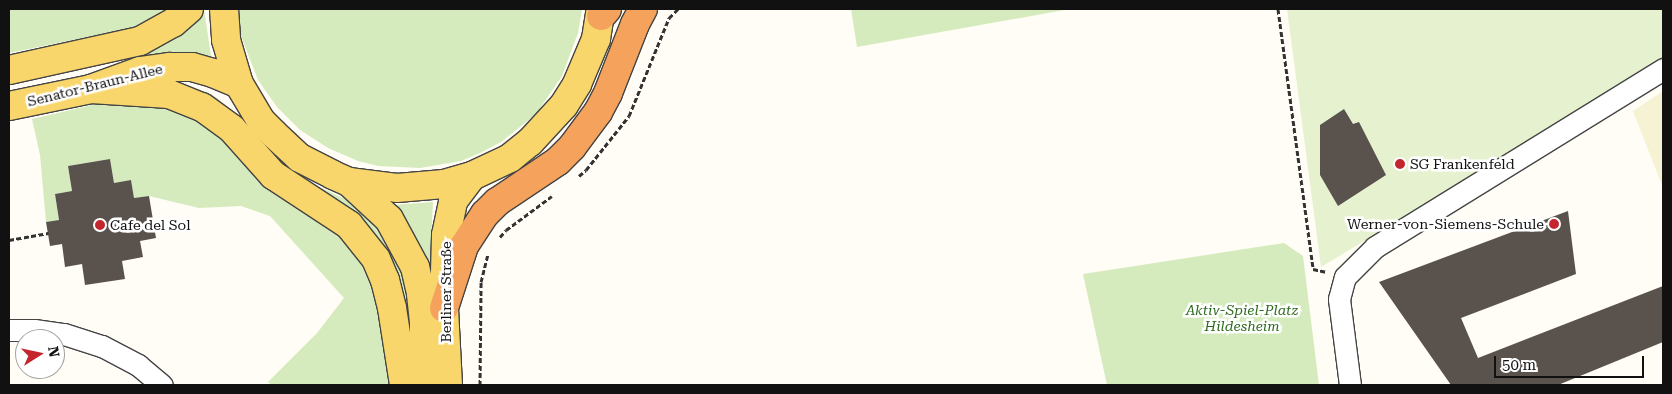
<!DOCTYPE html>
<meta charset="utf-8">
<style>
body{margin:0}
#map{position:relative;width:1672px;height:394px;overflow:hidden;background:#fffdf5;font-family:"Roboto Serif",serif}
div>[style]{position:absolute}
.farmland>*{inset:0;background:#f6f3d4}
.green>*{inset:0;background:#d5ebbd}
.pitch>*{inset:0;background:#e6f2cf}
.building>*{inset:0;background:#5a524d}
.path>*{height:3px;margin-top:-1.5px;transform-origin:0;background:repeating-linear-gradient(90deg,#333 0 5px,transparent 0 7.5px)}
.roads{filter:drop-shadow(1px 0 #444) drop-shadow(-1px 0 #444) drop-shadow(0 1px #444) drop-shadow(0 -1px #444)}
.minor>*{height:21px;margin:-10.5px;padding:0 10.5px;transform-origin:10.5px;border-radius:10.5px;background:#fff}
.major>*{height:28px;margin:-14px;padding:0 14px;transform-origin:14px;border-radius:14px;background:#f9d66b}
.highway>*{height:28px;margin:-14px;padding:0 14px;transform-origin:14px;border-radius:14px;background:#f5a25d}
.dots>*{width:14px;height:14px;translate:-50% -50%;box-sizing:border-box;border:2px solid #fff;border-radius:50%}
span{translate:-50% -50%;white-space:nowrap;text-align:center;line-height:1.15;-webkit-text-stroke:5px #fff;paint-order:stroke}
.street-label{font-size:14px;color:#111}
.poi-label{font-size:14px;color:#111}
.left{translate:0 -50%;text-align:left}
.right{translate:-100% -50%;text-align:right}
.park-label{font-size:14px;color:#2f6b1f;font-style:italic}
.frame{position:absolute;inset:0;border:10px solid #111;pointer-events:none}
.north{position:absolute;left:15px;top:329px;width:50px;height:50px;box-sizing:border-box;background:#fff;border:1px solid #a0a0a0;border-radius:50%;rotate:80deg;font-size:14px;font-weight:700;line-height:20px;text-align:center;color:#111}
.north::after{content:'';display:block;margin:auto;width:18px;height:22px;background:#c4262e;clip-path:polygon(50% 0,100% 100%,50% 72%,0 100%)}
.scale{position:absolute;left:1494px;top:356px;width:150px;height:22px;box-sizing:border-box;border:2px solid #111;border-top:0;padding-left:6px;font-size:15px;line-height:18px;white-space:nowrap;color:#111;-webkit-text-stroke:4px #fff;paint-order:stroke}
</style>
<div id="map">
<div class="farmland">
<div style="clip-path:polygon(1663px 91px,1663px 188px,1633px 111px)"></div>
</div>
<div class="green">
<div style="clip-path:polygon(9px 9px,172px 9px,131px 28px,9px 53px)"></div>
<div style="clip-path:polygon(201px 9px,204px 9px,211px 56px,167px 53px,121px 63px,177px 32px)"></div>
<div style="clip-path:polygon(237px 9px,582px 9px,578px 33px,562px 76px,536px 114px,501px 142px,480px 153px,461px 161px,420px 168px,378px 166px,358px 161px,328px 148px,300px 130px,277px 107px,258px 80px,241px 36px)"></div>
<div style="clip-path:polygon(851px 9px,1070px 9px,857px 47px)"></div>
<div style="clip-path:polygon(168px 79px,207px 92px,217px 98px,231px 110px,285px 171px,358px 205px,386px 235px,401px 268px,406px 287px,406px 332px,392px 283px)"></div>
<div style="clip-path:polygon(118px 99px,147px 99px,207px 124px,336px 229px,360px 259px,369px 278px,377px 302px,390px 385px,272px 385px,268px 382px,317px 333px,344px 298px,270px 216px,241px 206px,199px 208px,149px 196px,134px 198px,131px 180px,114px 183px,110px 159px,68px 166px,72px 191px,55px 194px,59px 220px,46px 222px,40px 155px,32px 119px)"></div>
<div style="clip-path:polygon(433px 202px,429px 278px,414px 235px,392px 205px)"></div>
<div style="clip-path:polygon(1284px 243px,1303px 256px,1319px 385px,1107px 385px,1083px 274px)"></div>
</div>
<div class="pitch">
<div style="clip-path:polygon(1287px 9px,1663px 9px,1663px 61px,1321px 267px)"></div>
</div>
<div class="building">
<div style="clip-path:polygon(1344px 109px,1353px 124px,1359px 122px,1386px 175px,1338px 206px,1320px 175px,1320px 125px)"></div>
<div style="clip-path:polygon(110px 159px,114px 183px,131px 180px,134px 198px,149px 196px,156px 238px,140px 241px,143px 257px,122px 261px,125px 279px,85px 285px,82px 264px,65px 267px,62px 244px,50px 246px,46px 222px,59px 220px,55px 194px,72px 191px,68px 166px)"></div>
<div style="clip-path:polygon(1568px 211px,1576px 274px,1461px 318px,1478px 358px,1663px 286px,1663px 342px,1558px 385px,1451px 385px,1379px 282px)"></div>
</div>
<div class="path">
<div style="left:1278px;top:9px;width:262px;rotate:82.3deg"></div>
<div style="left:1313px;top:269px;width:14px;rotate:12deg"></div>
<div style="left:579px;top:176px;width:9px;rotate:-41deg"></div>
<div style="left:586px;top:170px;width:69px;rotate:-51.5deg"></div>
<div style="left:629px;top:116px;width:106px;rotate:-67.8deg"></div>
<div style="left:669px;top:18px;width:13px;rotate:-45deg"></div>
<div style="left:500px;top:237px;width:9px;rotate:-49deg"></div>
<div style="left:506px;top:230px;width:57px;rotate:-36.5deg"></div>
<div style="left:9px;top:240px;width:40px;rotate:-10deg"></div>
<div style="left:480px;top:385px;width:103px;rotate:-89.4deg"></div>
<div style="left:481px;top:282px;width:29px;rotate:-76deg"></div>
</div>
<div class="roads">
<div class="minor">
<div style="left:9px;top:330px;width:25px"></div>
<div style="left:34px;top:330px;width:30px;rotate:8deg"></div>
<div style="left:64px;top:334px;width:40px;rotate:18deg"></div>
<div style="left:102px;top:346px;width:41px;rotate:27.8deg"></div>
<div style="left:138px;top:365px;width:31px;rotate:40deg"></div>
<div style="left:1350px;top:385px;width:87px;rotate:-97.3deg"></div>
<div style="left:1339px;top:299px;width:23px;rotate:-75deg"></div>
<div style="left:1345px;top:277px;width:42px;rotate:-45deg"></div>
<div style="left:1375px;top:247px;width:339px;rotate:-31.7deg"></div>
</div>
<div class="major">
<div style="left:224px;top:9px;width:31px;rotate:86deg"></div>
<div style="left:226px;top:40px;width:46px;rotate:73.5deg"></div>
<div style="left:239px;top:84px;width:43px;rotate:59.3deg"></div>
<div style="left:261px;top:121px;width:18px;rotate:45deg"></div>
<div style="left:274px;top:134px;width:35px;rotate:43deg"></div>
<div style="left:300px;top:158px;width:37px;rotate:27deg"></div>
<div style="left:333px;top:175px;width:17px;rotate:24deg"></div>
<div style="left:349px;top:182px;width:48px;rotate:7.1deg"></div>
<div style="left:397px;top:188px;width:47px;rotate:-4.9deg"></div>
<div style="left:444px;top:184px;width:29px;rotate:-16deg"></div>
<div style="left:472px;top:176px;width:42px;rotate:-25.3deg"></div>
<div style="left:510px;top:158px;width:26px;rotate:-39deg"></div>
<div style="left:530px;top:142px;width:50px;rotate:-47.4deg"></div>
<div style="left:564px;top:105px;width:25px;rotate:-58deg"></div>
<div style="left:577px;top:84px;width:49px;rotate:-67.1deg"></div>
<div style="left:596px;top:39px;width:30px;rotate:-81deg"></div>
<div style="left:9px;top:70px;width:134px;rotate:-12.5deg"></div>
<div style="left:140px;top:41px;width:38px;rotate:-29deg"></div>
<div style="left:173px;top:23px;width:21px;rotate:-41deg"></div>
<div style="left:91px;top:89px;width:78px;rotate:3.7deg"></div>
<div style="left:169px;top:94px;width:35px;rotate:22deg"></div>
<div style="left:202px;top:107px;width:37px;rotate:36deg"></div>
<div style="left:232px;top:129px;width:62px;rotate:48.3deg"></div>
<div style="left:273px;top:175px;width:91px;rotate:33.3deg"></div>
<div style="left:349px;top:225px;width:43px;rotate:51.5deg"></div>
<div style="left:376px;top:259px;width:23px;rotate:67deg"></div>
<div style="left:385px;top:280px;width:29px;rotate:76deg"></div>
<div style="left:392px;top:308px;width:78px;rotate:81.1deg"></div>
<div style="left:9px;top:106px;width:84px;rotate:-11.7deg"></div>
<div style="left:91px;top:89px;width:52px;rotate:-20.2deg"></div>
<div style="left:140px;top:71px;width:30px;rotate:-8deg"></div>
<div style="left:170px;top:67px;width:22px"></div>
<div style="left:192px;top:67px;width:22px;rotate:16deg"></div>
<div style="left:213px;top:73px;width:28px;rotate:23deg"></div>
<div style="left:349px;top:182px;width:54px;rotate:42.8deg"></div>
<div style="left:389px;top:219px;width:55px;rotate:61.6deg"></div>
<div style="left:415px;top:267px;width:28px;rotate:77deg"></div>
<div style="left:421px;top:294px;width:30px;rotate:84deg"></div>
<div style="left:424px;top:324px;width:61px;rotate:90deg"></div>
<div style="left:448px;top:385px;width:77px;rotate:-93deg"></div>
<div style="left:444px;top:308px;width:73px;rotate:-88.4deg"></div>
<div style="left:446px;top:235px;width:35px;rotate:-78deg"></div>
<div style="left:453px;top:201px;width:31px;rotate:-53deg"></div>
</div>
<div class="highway">
<div style="left:601px;top:16px;width:9px;rotate:-49deg"></div>
<div style="left:444px;top:308px;width:65px;rotate:-72.1deg"></div>
<div style="left:464px;top:246px;width:38px;rotate:-57deg"></div>
<div style="left:485px;top:214px;width:17px;rotate:-45deg"></div>
<div style="left:497px;top:202px;width:73px;rotate:-33.9deg"></div>
<div style="left:558px;top:161px;width:20px;rotate:-45deg"></div>
<div style="left:572px;top:147px;width:44px;rotate:-53.4deg"></div>
<div style="left:598px;top:112px;width:21px;rotate:-62deg"></div>
<div style="left:608px;top:93px;width:74px;rotate:-68.6deg"></div>
<div style="left:635px;top:24px;width:17px;rotate:-62deg"></div>
</div>
</div>
<div class="dots">
<div style="left:1400px;top:164px;background:#c4262e"></div>
<div style="left:1554px;top:224px;background:#c4262e"></div>
<div style="left:100px;top:225px;background:#c4262e"></div>
</div>
<div class="street-label">
<span style="left:95px;top:85px;rotate:-14deg">Senator-Braun-Allee</span>
<span style="left:446px;top:292px;rotate:-90deg">Berliner Straße</span>
</div>
<div class="poi-label">
<span class="left" style="left:1410px;top:164px">SG Frankenfeld</span>
<span class="right" style="left:1544px;top:224px">Werner-von-Siemens-Schule</span>
<span class="left" style="left:110px;top:225px">Cafe del Sol</span>
</div>
<div class="park-label">
<span style="left:1242px;top:318px">Aktiv-Spiel-Platz<br>Hildesheim</span>
</div>
<div class="frame"></div>
<div class="north">N</div>
<div class="scale">50 m</div>
</div>
